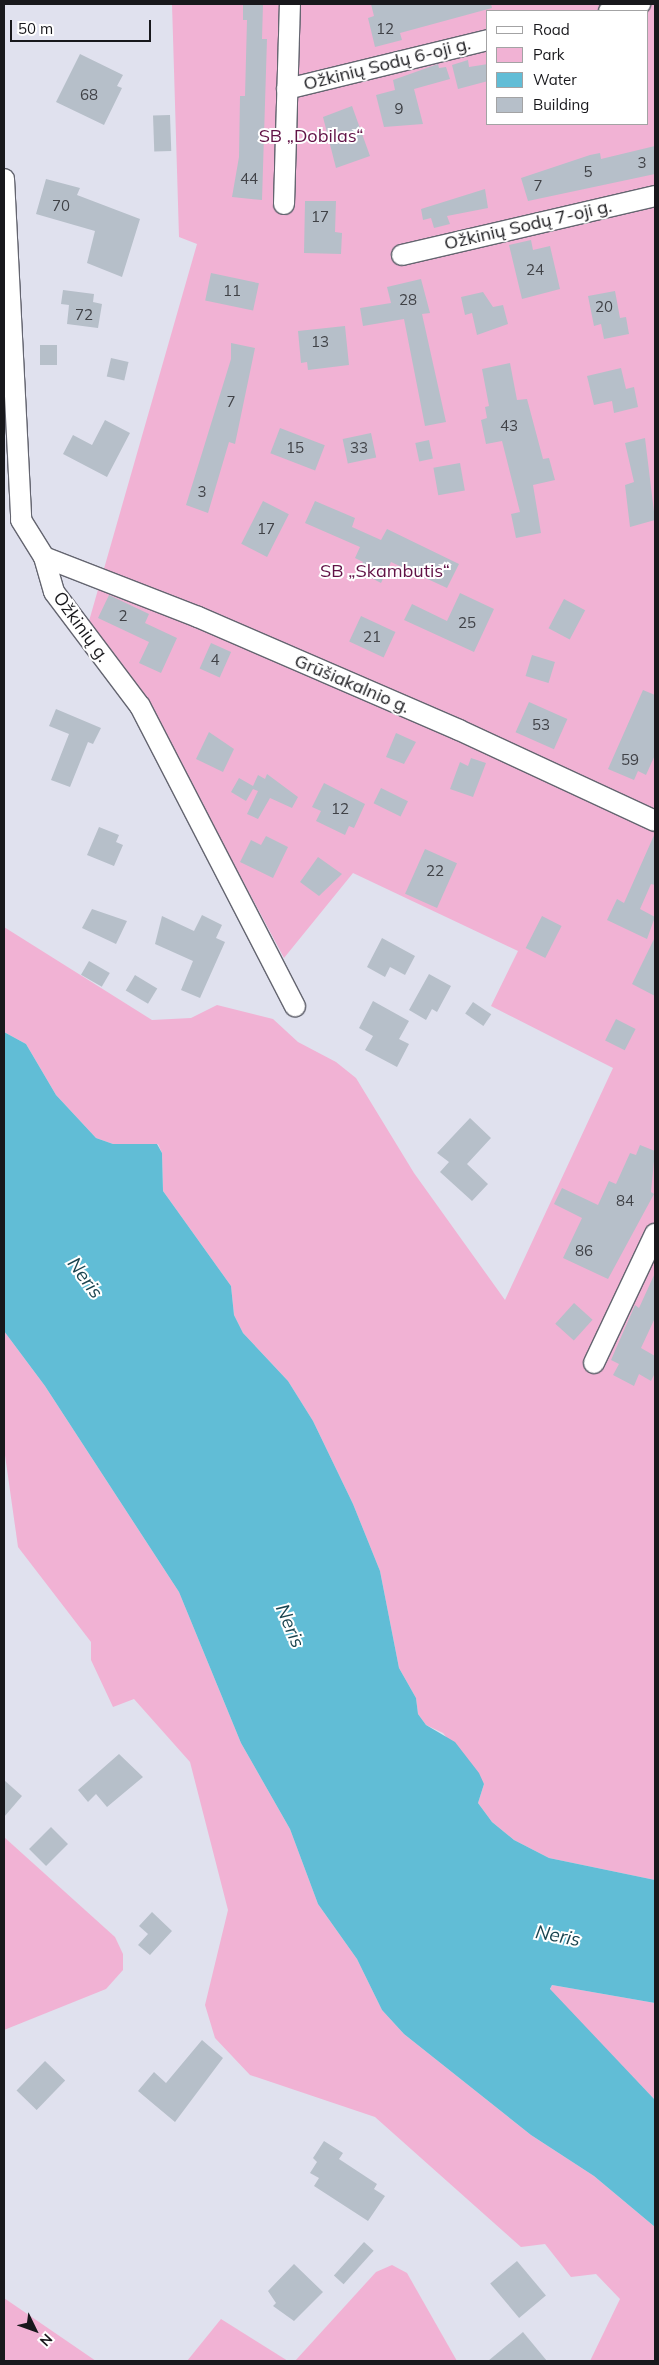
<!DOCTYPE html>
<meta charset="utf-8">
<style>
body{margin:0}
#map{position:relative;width:659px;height:2365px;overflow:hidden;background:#e0e1ee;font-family:Mulish,sans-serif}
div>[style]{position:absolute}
.green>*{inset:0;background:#f1b2d4}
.water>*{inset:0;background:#61bdd6}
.building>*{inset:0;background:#b6bfc9;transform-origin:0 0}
.roads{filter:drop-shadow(1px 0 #646570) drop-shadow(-1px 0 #646570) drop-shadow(0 1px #646570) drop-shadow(0 -1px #646570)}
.street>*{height:20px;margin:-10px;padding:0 10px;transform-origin:10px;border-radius:10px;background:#fff}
span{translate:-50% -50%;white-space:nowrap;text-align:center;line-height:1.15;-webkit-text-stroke:4px #fff;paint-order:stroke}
.number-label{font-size:15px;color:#404247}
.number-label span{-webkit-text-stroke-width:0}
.street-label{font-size:18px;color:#18181c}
.park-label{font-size:18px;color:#611246}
.water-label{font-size:19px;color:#1a444f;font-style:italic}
.frame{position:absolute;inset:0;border:5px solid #18181c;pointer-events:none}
.legend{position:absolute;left:486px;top:10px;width:162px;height:115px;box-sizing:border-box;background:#fff;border:1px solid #a3a3a4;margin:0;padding:6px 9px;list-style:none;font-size:15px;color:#18181c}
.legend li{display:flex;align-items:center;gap:10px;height:25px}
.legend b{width:25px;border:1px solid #a3a3a4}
.north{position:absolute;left:10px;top:2305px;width:50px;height:50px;-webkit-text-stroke:4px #fff;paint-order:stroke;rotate:132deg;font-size:14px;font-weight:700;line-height:20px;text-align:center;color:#18181c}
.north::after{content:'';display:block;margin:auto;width:18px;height:22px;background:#18181c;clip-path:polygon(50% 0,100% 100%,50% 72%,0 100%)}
.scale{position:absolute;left:10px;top:20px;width:141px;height:22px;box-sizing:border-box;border:2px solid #18181c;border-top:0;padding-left:6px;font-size:15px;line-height:18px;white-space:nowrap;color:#18181c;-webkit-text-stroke:4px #fff;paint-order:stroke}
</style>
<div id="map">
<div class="green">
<div style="clip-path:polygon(evenodd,172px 4px,655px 4px,655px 1880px,549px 1858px,514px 1840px,492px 1822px,478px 1803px,484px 1784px,443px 1733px,426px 1725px,418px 1714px,416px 1698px,399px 1668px,380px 1571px,353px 1504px,313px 1421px,288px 1381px,243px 1333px,234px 1315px,231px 1286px,163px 1191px,162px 1153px,158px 1144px,113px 1144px,96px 1138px,56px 1095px,26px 1044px,4px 1032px,4px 927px,152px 1020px,191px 1018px,217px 1005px,273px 1019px,298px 1042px,336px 1062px,356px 1078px,414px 1173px,505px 1300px,613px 1068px,491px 1006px,518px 951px,353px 873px,284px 958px,151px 709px,87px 628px,197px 244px,179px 237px,172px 4px,488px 11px,648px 11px,648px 124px,488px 124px,488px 11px)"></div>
<div style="clip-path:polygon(4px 1331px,45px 1386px,179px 1592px,241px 1743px,290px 1829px,318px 1904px,357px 1959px,382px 2010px,404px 2034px,531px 2135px,594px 2176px,655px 2227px,655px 2361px,590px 2361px,620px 2299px,596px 2274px,571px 2277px,545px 2244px,521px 2247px,375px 2117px,250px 2075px,215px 2038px,205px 2005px,228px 1910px,190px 1762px,134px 1699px,113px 1707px,91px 1660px,91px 1642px,18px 1547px,4px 1448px)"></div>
<div style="clip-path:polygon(4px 1837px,115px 1937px,123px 1954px,123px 1970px,106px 1989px,4px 2030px)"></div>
<div style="clip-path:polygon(552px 1985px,655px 2003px,655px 2100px,550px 1990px)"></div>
<div style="clip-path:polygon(392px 2265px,407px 2273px,457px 2361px,295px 2361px,376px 2272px)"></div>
<div style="clip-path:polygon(4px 2298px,96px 2361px,4px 2361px)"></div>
<div style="clip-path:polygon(221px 2319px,288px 2361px,187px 2361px)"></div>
</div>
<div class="water">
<div style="clip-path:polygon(4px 1032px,26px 1044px,56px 1095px,96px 1138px,113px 1144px,157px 1144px,162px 1153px,163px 1191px,231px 1286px,234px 1315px,243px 1333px,288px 1381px,313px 1421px,353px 1504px,380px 1571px,399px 1668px,416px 1698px,418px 1714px,426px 1725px,455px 1742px,479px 1773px,484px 1784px,478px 1803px,492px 1822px,514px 1840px,549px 1858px,655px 1880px,655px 2003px,552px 1985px,550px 1989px,655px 2100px,655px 2227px,594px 2176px,531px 2135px,404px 2034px,382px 2010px,357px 1959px,318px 1904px,290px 1829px,241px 1743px,179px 1592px,45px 1386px,4px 1331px)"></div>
</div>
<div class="building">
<div style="clip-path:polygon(243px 4px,263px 4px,262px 39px,267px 39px,262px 200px,232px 197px,239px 157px,240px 96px,245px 96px,247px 20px,243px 20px)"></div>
<div style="clip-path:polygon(371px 4px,491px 4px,492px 8px,400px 33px,402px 40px,375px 47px,368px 18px,374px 16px)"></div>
<div style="clip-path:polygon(80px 54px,123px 75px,117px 86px,122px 88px,104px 125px,56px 102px)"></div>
<div style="clip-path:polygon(468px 60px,469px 67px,488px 64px,488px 81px,458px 89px,452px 65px)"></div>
<div style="clip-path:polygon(438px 64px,439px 68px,446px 67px,450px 79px,414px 89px,423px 124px,384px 127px,376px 95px,395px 90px,393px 80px)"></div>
<div style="clip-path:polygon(352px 106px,370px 156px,336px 168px,323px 117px)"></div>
<div style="left:170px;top:115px;width:36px;height:17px;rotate:88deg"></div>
<div style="clip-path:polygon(655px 146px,655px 174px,528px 201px,521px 178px,590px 155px,600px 153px,601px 159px)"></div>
<div style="clip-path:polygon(46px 179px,80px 188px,77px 195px,140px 219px,122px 277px,87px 263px,95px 231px,36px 214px)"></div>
<div style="clip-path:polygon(485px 189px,488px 208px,447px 216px,450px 224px,434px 228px,431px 218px,423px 220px,421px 209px)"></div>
<div style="clip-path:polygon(305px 201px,336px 201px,335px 232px,342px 233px,341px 254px,304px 253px)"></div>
<div style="clip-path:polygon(531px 240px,533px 250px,550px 246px,560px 289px,522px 299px,509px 245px)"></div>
<div style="left:211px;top:273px;width:49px;height:28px;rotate:12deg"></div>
<div style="clip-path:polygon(421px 279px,430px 313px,422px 314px,446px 422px,425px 426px,404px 319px,363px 326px,360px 308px,391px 303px,387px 287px)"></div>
<div style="clip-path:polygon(63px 290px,94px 294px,93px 302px,102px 304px,98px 328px,67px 324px,69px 305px,61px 304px)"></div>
<div style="clip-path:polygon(615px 291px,620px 318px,626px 317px,629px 334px,604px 339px,601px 324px,594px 326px,588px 296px)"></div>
<div style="clip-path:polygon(483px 292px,493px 307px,503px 305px,508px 324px,477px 335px,472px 313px,465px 315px,461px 297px)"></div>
<div style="clip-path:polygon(345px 326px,349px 365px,308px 370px,307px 362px,301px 363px,298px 331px)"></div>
<div style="clip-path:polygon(231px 343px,255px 348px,235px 444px,229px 442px,208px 513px,186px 505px,231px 359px)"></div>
<div style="left:57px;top:345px;width:20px;height:17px;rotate:90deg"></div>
<div style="left:111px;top:358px;width:18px;height:19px;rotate:13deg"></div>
<div style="clip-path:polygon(510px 363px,517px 400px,527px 399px,543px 459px,549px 458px,555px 480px,533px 485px,541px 533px,516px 538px,511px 514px,520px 512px,502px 441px,486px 444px,481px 420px,487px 418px,485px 407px,489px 406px,482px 369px)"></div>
<div style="clip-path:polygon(621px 368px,626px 389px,634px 387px,638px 407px,614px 413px,612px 401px,594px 405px,587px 376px)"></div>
<div style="clip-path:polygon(105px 420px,130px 433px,107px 477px,63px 454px,73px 435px,92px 445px)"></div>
<div style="left:280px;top:428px;width:48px;height:27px;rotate:21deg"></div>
<div style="left:371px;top:433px;width:25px;height:29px;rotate:78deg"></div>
<div style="clip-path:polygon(645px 438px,655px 520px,630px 527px,625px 485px,634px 482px,625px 443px)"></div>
<div style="left:429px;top:440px;width:19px;height:14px;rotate:78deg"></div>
<div style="left:460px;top:463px;width:28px;height:27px;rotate:80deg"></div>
<div style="left:263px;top:501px;width:29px;height:48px;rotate:27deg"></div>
<div style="clip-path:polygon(315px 501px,355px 518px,352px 527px,381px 540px,387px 529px,459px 564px,447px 588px,391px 562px,381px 583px,358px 571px,363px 562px,355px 558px,360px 547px,305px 523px)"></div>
<div style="clip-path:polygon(460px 593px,494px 609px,474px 652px,404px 620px,412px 604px,447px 621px)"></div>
<div style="clip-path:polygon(109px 595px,149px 614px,145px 623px,177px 638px,161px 673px,139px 663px,149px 642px,98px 618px)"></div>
<div style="left:564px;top:599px;width:24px;height:33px;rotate:28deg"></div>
<div style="left:361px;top:616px;width:38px;height:28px;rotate:25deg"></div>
<div style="left:211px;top:643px;width:22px;height:28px;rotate:24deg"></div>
<div style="left:532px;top:655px;width:24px;height:22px;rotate:17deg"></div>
<div style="clip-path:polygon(643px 690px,655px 695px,655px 755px,646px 775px,638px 771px,634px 780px,608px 769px)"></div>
<div style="left:529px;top:702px;width:42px;height:33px;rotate:24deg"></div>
<div style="clip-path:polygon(56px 709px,101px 728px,93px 744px,88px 742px,70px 787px,51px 780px,69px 734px,49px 726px)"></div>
<div style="clip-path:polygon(209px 732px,234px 749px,223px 772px,196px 759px)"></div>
<div style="clip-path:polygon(396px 733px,416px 742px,404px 764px,386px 757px)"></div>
<div style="clip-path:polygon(471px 758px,486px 763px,473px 797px,450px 789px,460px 762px,468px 766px)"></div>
<div style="clip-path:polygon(267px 774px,298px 797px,292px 808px,270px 798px,258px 819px,247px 814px,258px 791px,253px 789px,246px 801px,231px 792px,239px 778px,253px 786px,258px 775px,265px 779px)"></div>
<div style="clip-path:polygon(324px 783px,365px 804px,354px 828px,349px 826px,345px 835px,316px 821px,321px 811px,312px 807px)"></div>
<div style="left:381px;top:788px;width:30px;height:17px;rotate:26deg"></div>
<div style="clip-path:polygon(99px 827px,119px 835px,116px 842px,123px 845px,114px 866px,87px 855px)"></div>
<div style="clip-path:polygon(655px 833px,655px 885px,651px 884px,640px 909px,655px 917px,647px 939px,607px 920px,617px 899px,624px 903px)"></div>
<div style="clip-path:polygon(266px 836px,288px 847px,273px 878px,240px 862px,251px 840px,261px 845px)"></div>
<div style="left:425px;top:849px;width:35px;height:49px;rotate:24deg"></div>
<div style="clip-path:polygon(318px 857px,342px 874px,319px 896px,300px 882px)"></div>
<div style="clip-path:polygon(92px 909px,127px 921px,116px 944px,82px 928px)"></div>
<div style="clip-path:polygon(202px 915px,222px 925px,216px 938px,225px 942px,200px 998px,181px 990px,193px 961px,155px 944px,162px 916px,194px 931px)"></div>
<div style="left:542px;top:916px;width:22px;height:36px;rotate:27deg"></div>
<div style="clip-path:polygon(655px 937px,655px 996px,632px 984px)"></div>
<div style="clip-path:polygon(382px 938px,415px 956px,405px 975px,390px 967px,385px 977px,367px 967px)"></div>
<div style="left:89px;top:961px;width:24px;height:16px;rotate:30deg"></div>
<div style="clip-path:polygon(429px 974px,451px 986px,437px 1012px,432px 1009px,426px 1020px,409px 1010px)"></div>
<div style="left:135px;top:975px;width:26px;height:18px;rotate:31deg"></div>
<div style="clip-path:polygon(373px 1001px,409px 1021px,399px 1039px,409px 1044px,397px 1067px,365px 1050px,373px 1036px,359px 1028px)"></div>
<div style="left:473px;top:1002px;width:22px;height:14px;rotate:34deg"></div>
<div style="left:616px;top:1019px;width:22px;height:24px;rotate:27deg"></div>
<div style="clip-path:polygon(470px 1118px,491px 1138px,467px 1164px,488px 1184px,472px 1201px,440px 1172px,449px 1162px,437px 1153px)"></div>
<div style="clip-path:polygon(640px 1145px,655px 1151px,651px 1192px,654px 1194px,608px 1279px,563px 1258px,582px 1218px,554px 1204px,562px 1188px,598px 1205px,609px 1181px,616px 1184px,630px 1153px,636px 1155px)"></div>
<div style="clip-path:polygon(655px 1273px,655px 1318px,641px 1348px,655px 1356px,655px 1373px,651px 1381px,639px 1374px,634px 1386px,613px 1375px,619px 1364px,611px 1360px,635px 1305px,639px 1308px)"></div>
<div style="left:574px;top:1303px;width:25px;height:28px;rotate:42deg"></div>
<div style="clip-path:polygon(119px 1754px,143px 1777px,107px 1807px,96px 1794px,88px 1802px,78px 1790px)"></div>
<div style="clip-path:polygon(4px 1780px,22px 1796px,4px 1817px)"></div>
<div style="left:51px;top:1827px;width:24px;height:31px;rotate:45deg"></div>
<div style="clip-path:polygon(152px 1912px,172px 1931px,150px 1955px,138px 1945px,148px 1934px,139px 1926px)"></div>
<div style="clip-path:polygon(202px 2040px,223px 2058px,175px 2122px,138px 2091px,154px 2072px,166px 2083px)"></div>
<div style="left:45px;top:2061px;width:28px;height:41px;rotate:44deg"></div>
<div style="clip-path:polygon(324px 2141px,343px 2153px,339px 2159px,377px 2184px,374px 2189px,385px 2196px,368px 2221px,314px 2186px,319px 2178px,310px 2173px,317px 2162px,313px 2158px)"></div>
<div style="left:364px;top:2242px;width:13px;height:45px;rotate:42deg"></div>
<div style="left:517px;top:2261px;width:45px;height:35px;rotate:50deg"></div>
<div style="clip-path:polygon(294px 2264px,323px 2292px,294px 2321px,273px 2306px,276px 2303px,268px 2291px)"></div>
<div style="clip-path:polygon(523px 2332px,547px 2361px,488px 2361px)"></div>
</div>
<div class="roads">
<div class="street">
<div style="left:609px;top:11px;width:32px;rotate:-13deg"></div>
<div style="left:287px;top:89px;width:207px;rotate:-13.7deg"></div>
<div style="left:4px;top:179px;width:341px;rotate:87.1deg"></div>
<div style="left:21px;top:520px;width:44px;rotate:58.1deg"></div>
<div style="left:44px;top:557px;width:36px;rotate:74deg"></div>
<div style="left:54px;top:592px;width:143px;rotate:53deg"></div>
<div style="left:140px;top:706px;width:338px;rotate:62.7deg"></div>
<div style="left:284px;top:204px;width:200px;rotate:-88.3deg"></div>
<div style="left:402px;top:255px;width:260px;rotate:-13.1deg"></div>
<div style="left:44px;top:557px;width:165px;rotate:21.3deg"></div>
<div style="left:198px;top:617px;width:284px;rotate:23.4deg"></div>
<div style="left:459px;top:730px;width:216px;rotate:24.9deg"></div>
<div style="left:594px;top:1363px;width:143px;rotate:-64.7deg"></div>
</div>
</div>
<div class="number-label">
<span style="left:385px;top:29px">12</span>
<span style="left:89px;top:95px">68</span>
<span style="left:399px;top:109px">9</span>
<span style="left:642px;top:163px">3</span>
<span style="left:588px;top:172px">5</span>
<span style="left:249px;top:179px">44</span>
<span style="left:538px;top:186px">7</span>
<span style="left:61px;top:206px">70</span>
<span style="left:320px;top:217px">17</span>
<span style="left:535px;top:270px">24</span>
<span style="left:232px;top:291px">11</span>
<span style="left:408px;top:300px">28</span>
<span style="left:604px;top:307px">20</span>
<span style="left:84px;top:315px">72</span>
<span style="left:320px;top:342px">13</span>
<span style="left:231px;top:402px">7</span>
<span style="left:509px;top:426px">43</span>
<span style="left:295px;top:448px">15</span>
<span style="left:359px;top:448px">33</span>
<span style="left:202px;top:492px">3</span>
<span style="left:266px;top:529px">17</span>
<span style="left:123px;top:616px">2</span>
<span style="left:467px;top:623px">25</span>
<span style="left:372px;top:637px">21</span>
<span style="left:215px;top:660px">4</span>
<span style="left:541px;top:725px">53</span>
<span style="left:630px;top:760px">59</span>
<span style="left:340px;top:809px">12</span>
<span style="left:435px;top:871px">22</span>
<span style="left:625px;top:1201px">84</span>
<span style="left:584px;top:1251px">86</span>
</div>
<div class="street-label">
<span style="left:387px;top:64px;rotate:-14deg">Ožkinių Sodų 6-oji g.</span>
<span style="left:528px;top:225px;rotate:-13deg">Ožkinių Sodų 7-oji g.</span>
<span style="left:81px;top:627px;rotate:54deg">Ožkinių g.</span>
<span style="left:352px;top:684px;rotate:23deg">Grūšiakalnio g.</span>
</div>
<div class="park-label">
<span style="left:311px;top:136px">SB „Dobilas“</span>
<span style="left:385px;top:571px">SB „Skambutis“</span>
</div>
<div class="water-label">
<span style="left:85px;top:1278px;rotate:54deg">Neris</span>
<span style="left:290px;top:1626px;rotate:67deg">Neris</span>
<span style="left:558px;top:1936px;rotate:11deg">Neris</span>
</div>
<div class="frame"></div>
<ul class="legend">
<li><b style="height:6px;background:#fff"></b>Road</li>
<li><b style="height:14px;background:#f1b2d4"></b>Park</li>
<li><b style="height:14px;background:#61bdd6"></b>Water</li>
<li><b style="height:14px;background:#b6bfc9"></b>Building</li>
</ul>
<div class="north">N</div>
<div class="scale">50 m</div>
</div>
